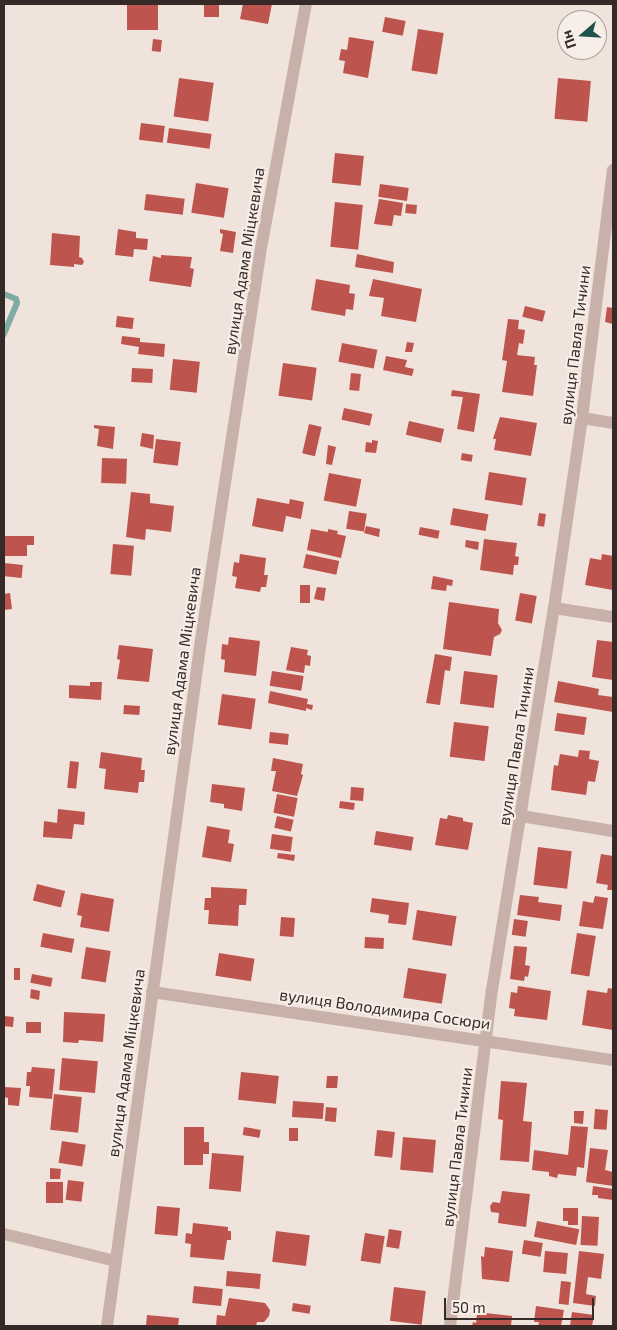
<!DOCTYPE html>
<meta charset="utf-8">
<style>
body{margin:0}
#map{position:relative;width:617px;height:1330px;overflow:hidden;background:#f0e3dc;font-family:"Exo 2",sans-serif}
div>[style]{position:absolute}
.stream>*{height:6px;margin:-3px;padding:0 3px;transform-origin:3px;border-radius:3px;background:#7eaba4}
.building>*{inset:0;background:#bd544e;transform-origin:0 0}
.minor>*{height:12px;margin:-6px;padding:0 6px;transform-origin:6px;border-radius:6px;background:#c7b1a9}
.tertiary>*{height:12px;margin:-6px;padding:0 6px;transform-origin:6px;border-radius:6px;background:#c7b1a9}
span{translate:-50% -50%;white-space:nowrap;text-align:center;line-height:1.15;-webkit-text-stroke:4px #f8eee8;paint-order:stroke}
.street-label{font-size:16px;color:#352a28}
.frame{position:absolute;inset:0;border:5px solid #352a28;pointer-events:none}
.north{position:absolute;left:557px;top:10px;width:50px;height:50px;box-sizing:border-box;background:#f8eee8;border:1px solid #aaa09b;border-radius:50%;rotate:251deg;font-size:14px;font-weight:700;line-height:20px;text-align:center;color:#352a28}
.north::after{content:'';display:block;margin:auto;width:18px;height:22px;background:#21534d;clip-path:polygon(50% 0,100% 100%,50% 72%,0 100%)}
.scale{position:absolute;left:444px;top:1298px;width:150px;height:22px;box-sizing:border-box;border:2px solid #352a28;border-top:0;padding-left:6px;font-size:15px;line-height:18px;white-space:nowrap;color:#352a28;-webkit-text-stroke:4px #f8eee8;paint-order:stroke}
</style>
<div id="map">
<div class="stream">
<div style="left:4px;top:294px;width:13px;rotate:23deg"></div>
<div style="left:16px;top:299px;width:4px;rotate:76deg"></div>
<div style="left:17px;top:303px;width:34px;rotate:113deg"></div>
</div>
<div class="building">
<div style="left:127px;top:4px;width:31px;height:26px"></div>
<div style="left:204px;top:4px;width:15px;height:13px"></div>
<div style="clip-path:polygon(243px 4px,272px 4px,268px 24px,240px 19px)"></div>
<div style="left:385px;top:17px;width:21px;height:15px;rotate:11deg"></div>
<div style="left:418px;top:29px;width:26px;height:42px;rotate:9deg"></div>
<div style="clip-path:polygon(349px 37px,374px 41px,368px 78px,343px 73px,345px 61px,339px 60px,341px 49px,347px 50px)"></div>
<div style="left:153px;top:39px;width:9px;height:12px;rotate:6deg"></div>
<div style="left:179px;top:78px;width:35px;height:39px;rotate:8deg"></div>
<div style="left:558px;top:78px;width:33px;height:41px;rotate:5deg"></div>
<div style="left:141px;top:123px;width:24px;height:17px;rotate:7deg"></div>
<div style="left:169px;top:128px;width:43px;height:15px;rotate:8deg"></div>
<div style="left:335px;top:153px;width:29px;height:30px;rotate:6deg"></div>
<div style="left:196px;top:183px;width:33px;height:30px;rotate:9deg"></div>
<div style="left:380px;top:184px;width:29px;height:13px;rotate:8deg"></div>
<div style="left:146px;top:194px;width:39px;height:16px;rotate:7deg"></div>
<div style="clip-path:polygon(379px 199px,403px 203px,401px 216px,394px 215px,392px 226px,374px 224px)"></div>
<div style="left:335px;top:202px;width:28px;height:45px;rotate:6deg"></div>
<div style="left:406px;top:204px;width:11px;height:9px;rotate:5deg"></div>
<div style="clip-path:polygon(118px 229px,136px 232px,136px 238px,148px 239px,147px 250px,134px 249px,133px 257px,115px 255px)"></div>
<div style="clip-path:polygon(220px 229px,236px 232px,233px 253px,220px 251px,223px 234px,220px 233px)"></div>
<div style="clip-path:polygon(52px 233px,80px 236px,79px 257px,82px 258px,84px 262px,82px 265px,74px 264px,74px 267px,50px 265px)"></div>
<div style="clip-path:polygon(357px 254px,394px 262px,393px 273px,355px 267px)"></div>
<div style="clip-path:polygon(161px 255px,192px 257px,190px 268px,194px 269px,191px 287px,149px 281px,153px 256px,161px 258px)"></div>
<div style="clip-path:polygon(316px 279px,350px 285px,349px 293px,355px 294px,353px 310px,346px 309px,345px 316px,311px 310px)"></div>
<div style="clip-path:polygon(373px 279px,422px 289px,416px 322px,381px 316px,384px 298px,369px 296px)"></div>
<div style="left:525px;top:306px;width:21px;height:11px;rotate:14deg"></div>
<div style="clip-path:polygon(607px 307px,613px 308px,613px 324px,605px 322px)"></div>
<div style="left:117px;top:316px;width:17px;height:11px;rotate:7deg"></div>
<div style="clip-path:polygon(508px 319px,519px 320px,518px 329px,525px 330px,523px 344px,519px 343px,517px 355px,535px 357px,534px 365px,537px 365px,533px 396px,502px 392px,507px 361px,502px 360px)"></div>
<div style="clip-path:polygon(122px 336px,140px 338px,140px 342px,165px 344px,164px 357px,138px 354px,139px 347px,121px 344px)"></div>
<div style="clip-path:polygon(407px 342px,414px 343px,412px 352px,405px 352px)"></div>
<div style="left:342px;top:343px;width:36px;height:19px;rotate:11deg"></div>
<div style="clip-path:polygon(386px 356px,407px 360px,405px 367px,414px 369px,412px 376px,383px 370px)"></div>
<div style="left:173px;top:359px;width:27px;height:31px;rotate:6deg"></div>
<div style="left:283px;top:363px;width:34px;height:33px;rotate:8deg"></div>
<div style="left:132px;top:368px;width:21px;height:14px;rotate:3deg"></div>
<div style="left:351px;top:373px;width:10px;height:17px;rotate:6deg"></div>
<div style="clip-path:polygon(452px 390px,480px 394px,474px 432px,457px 429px,463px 397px,451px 396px)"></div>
<div style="left:344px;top:408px;width:29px;height:12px;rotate:12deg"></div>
<div style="clip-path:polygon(500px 417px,537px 423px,531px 456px,494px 450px,496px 439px,493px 439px)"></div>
<div style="left:409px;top:421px;width:36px;height:14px;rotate:13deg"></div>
<div style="left:309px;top:424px;width:13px;height:30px;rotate:13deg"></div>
<div style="clip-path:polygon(94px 425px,115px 427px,113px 449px,97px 446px,99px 429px,94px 428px)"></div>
<div style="clip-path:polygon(142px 433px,154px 435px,153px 449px,140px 446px)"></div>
<div style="left:156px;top:439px;width:25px;height:24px;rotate:7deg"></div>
<div style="clip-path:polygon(372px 440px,378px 441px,376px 453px,365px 452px,366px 442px,372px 443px)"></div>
<div style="clip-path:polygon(328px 445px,336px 447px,332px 465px,326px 464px)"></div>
<div style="left:462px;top:453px;width:11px;height:7px;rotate:10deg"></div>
<div style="left:102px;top:458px;width:25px;height:25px;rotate:2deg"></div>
<div style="left:489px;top:472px;width:38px;height:28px;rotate:9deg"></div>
<div style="left:329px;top:473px;width:33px;height:28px;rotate:11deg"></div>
<div style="clip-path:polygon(131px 492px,150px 494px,150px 503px,174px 506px,171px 532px,146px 529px,145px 540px,126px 537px)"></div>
<div style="clip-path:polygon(257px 498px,289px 504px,290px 499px,304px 502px,301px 519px,286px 516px,283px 532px,252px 526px)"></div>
<div style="left:453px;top:508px;width:36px;height:17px;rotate:10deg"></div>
<div style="left:349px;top:511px;width:18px;height:18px;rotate:9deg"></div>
<div style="left:539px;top:513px;width:7px;height:13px;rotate:8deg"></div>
<div style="clip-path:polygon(366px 526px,380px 529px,379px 537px,364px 533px)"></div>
<div style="left:420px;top:527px;width:20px;height:8px;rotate:11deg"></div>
<div style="clip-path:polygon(311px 529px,328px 532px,328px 529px,338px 531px,337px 534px,346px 536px,341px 558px,307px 550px)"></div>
<div style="clip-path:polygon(4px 536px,34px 536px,34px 545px,27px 545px,27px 556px,4px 556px)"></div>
<div style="clip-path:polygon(484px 539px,517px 543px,515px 556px,519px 557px,518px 565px,514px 565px,513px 575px,480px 570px)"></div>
<div style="clip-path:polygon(466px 540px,479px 542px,478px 550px,465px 547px)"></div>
<div style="left:113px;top:544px;width:21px;height:30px;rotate:5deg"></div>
<div style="clip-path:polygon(240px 554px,266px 558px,264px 575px,268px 575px,266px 587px,261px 587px,260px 592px,235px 588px,237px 577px,232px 576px,234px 562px,239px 563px)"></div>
<div style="left:306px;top:554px;width:34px;height:14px;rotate:12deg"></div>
<div style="clip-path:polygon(602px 554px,613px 556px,613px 590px,585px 585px,590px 558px,601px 560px)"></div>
<div style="left:4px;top:563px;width:19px;height:13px;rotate:6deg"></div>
<div style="clip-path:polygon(433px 576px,453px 580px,452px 586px,447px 585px,446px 591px,431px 589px)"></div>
<div style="left:300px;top:585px;width:10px;height:18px"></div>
<div style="clip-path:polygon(317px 587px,326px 588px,324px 601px,314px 599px)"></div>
<div style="clip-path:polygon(10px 593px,12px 609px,4px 610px,4px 594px)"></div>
<div style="left:520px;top:593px;width:17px;height:28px;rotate:10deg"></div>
<div style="clip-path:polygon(449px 602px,499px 609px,498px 623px,502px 630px,500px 634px,494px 637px,491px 656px,443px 649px)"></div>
<div style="clip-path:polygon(229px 637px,260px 641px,256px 676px,224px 672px,225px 660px,221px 659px,222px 644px,228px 645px)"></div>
<div style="clip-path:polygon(597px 640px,613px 642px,613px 680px,592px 677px)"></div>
<div style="clip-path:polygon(119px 645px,153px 649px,149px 682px,117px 679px,120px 660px,117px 659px)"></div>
<div style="clip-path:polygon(291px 647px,308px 650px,307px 655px,311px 656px,310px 666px,305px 665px,304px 673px,286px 670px)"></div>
<div style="clip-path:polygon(435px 654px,452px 657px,450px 671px,445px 670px,440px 705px,426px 703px)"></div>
<div style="left:272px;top:671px;width:32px;height:15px;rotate:9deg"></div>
<div style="left:464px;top:671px;width:34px;height:33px;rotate:7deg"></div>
<div style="clip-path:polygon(558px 681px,599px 689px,598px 695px,613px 697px,613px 712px,554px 702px)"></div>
<div style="clip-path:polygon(90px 682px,102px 682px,101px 700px,69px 698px,69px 685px,90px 686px)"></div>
<div style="clip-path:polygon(270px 691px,308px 699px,307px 704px,313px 705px,312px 710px,306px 708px,306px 711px,268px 703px)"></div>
<div style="left:222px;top:694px;width:34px;height:31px;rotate:8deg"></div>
<div style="left:124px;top:705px;width:16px;height:9px;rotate:4deg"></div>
<div style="left:557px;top:713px;width:30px;height:18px;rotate:8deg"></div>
<div style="left:454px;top:722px;width:35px;height:35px;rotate:7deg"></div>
<div style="left:270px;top:732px;width:19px;height:11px;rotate:6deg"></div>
<div style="clip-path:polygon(579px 750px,590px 751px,589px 759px,599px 761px,595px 782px,588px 781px,586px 795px,551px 790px,554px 765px,558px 766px,560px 754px,578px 757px)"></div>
<div style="clip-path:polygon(101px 752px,142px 758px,141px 770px,145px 770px,144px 782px,139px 782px,138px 793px,104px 789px,106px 769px,99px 768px)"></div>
<div style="clip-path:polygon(273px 758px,303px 764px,301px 774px,303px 775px,297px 796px,272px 791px,276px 771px,271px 771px)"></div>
<div style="left:70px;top:761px;width:9px;height:27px;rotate:6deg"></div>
<div style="clip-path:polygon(212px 784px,245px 788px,242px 811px,224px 808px,224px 804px,210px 802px)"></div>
<div style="left:351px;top:787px;width:13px;height:13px;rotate:4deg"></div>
<div style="left:277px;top:794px;width:21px;height:19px;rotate:11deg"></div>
<div style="left:340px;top:801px;width:15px;height:7px;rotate:8deg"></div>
<div style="clip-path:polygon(58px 809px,85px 812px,84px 825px,74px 824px,72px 839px,43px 837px,44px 821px,57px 823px)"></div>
<div style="clip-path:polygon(448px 815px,463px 818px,463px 821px,473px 823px,468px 850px,435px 845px,440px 818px,447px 819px)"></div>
<div style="left:277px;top:816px;width:17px;height:12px;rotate:13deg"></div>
<div style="clip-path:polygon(207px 826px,230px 830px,228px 843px,234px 844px,231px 862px,202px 857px)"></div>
<div style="left:376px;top:831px;width:38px;height:14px;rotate:9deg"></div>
<div style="left:272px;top:834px;width:21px;height:15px;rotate:8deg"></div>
<div style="left:538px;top:847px;width:34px;height:38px;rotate:7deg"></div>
<div style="clip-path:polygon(278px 853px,295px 855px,294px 861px,277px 858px)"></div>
<div style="clip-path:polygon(601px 854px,613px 856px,613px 890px,607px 890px,608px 885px,596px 883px)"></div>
<div style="left:37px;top:884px;width:29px;height:17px;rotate:14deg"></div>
<div style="clip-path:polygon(211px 887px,247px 889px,246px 905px,239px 905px,238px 926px,208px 924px,209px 910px,204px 910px,205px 898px,211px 898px)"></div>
<div style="clip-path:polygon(81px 893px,114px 899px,109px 932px,80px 927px,82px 916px,77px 915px)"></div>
<div style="clip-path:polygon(520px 895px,539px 897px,538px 902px,562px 905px,560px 921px,517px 915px)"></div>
<div style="clip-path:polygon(595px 896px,608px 898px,603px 929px,579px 926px,583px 901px,593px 903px)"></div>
<div style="clip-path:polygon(372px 898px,409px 903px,406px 925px,388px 923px,389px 915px,370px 912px)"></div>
<div style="left:417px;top:910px;width:40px;height:30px;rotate:9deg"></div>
<div style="left:281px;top:917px;width:14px;height:19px;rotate:4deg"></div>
<div style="left:514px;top:919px;width:14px;height:16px;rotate:8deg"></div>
<div style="left:43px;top:933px;width:32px;height:14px;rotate:11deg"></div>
<div style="left:577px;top:933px;width:19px;height:41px;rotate:9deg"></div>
<div style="left:365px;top:937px;width:19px;height:11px;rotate:3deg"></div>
<div style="clip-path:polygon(514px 946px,527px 947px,525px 965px,530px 966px,528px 977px,525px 976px,524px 981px,510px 979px)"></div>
<div style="left:86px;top:947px;width:25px;height:32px;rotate:9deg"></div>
<div style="left:219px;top:953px;width:36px;height:23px;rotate:9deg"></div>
<div style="left:14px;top:968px;width:6px;height:12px"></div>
<div style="left:408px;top:968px;width:39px;height:30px;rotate:9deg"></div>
<div style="left:32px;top:974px;width:21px;height:9px;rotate:11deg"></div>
<div style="clip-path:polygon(518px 986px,551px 991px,547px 1020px,514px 1016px,515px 1009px,509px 1008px,511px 992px,517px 993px)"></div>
<div style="clip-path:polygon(608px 988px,613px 989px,613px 1030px,582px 1025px,587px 990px,607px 993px)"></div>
<div style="clip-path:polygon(31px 989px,40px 991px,39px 1000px,30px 998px)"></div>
<div style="clip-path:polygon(64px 1012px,105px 1014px,103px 1042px,79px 1040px,78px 1043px,63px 1042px)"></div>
<div style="left:4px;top:1016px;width:10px;height:10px;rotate:6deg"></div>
<div style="left:26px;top:1022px;width:15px;height:11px"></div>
<div style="left:62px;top:1058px;width:36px;height:32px;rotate:5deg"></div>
<div style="clip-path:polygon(32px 1067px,55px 1069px,52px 1099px,29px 1097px,30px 1086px,26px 1086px,27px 1072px,31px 1072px)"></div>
<div style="left:241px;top:1072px;width:38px;height:28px;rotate:6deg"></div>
<div style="clip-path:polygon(327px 1076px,338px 1076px,337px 1088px,326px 1088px)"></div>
<div style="clip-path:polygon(501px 1081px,527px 1083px,523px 1121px,532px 1122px,529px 1162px,500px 1160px,503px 1120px,498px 1119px)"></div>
<div style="clip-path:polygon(4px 1087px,21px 1088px,19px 1106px,8px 1105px,8px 1098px,4px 1097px)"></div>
<div style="left:54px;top:1094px;width:28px;height:36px;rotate:6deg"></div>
<div style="left:293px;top:1101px;width:31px;height:16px;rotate:4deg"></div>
<div style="left:326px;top:1107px;width:11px;height:14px;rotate:5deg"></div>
<div style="left:595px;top:1109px;width:13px;height:20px;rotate:4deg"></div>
<div style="clip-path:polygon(574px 1111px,584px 1111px,583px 1124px,574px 1123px)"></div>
<div style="clip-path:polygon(571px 1126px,588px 1127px,584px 1168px,577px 1167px,576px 1176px,558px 1174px,557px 1178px,549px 1176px,549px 1172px,532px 1170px,534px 1150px,568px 1155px)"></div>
<div style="clip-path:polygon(184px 1127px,204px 1127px,204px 1142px,209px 1142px,209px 1154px,203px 1154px,203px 1165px,184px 1165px)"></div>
<div style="left:244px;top:1127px;width:17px;height:8px;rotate:10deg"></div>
<div style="left:289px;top:1128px;width:9px;height:13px"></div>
<div style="left:377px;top:1130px;width:18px;height:26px;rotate:6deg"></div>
<div style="left:403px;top:1137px;width:33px;height:33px;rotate:5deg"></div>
<div style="left:62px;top:1141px;width:24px;height:22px;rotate:9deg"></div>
<div style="clip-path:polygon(590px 1148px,608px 1150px,605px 1170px,613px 1172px,613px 1186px,586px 1182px)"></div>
<div style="left:212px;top:1153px;width:32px;height:36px;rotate:5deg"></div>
<div style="clip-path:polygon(50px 1168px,61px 1169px,60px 1179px,50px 1179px)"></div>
<div style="left:68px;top:1180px;width:16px;height:20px;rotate:7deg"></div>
<div style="left:46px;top:1182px;width:17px;height:21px"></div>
<div style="clip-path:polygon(593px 1186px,613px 1189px,613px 1200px,598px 1198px,598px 1195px,592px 1195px)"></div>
<div style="clip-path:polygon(502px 1191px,530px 1194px,526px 1227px,498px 1223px,499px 1213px,491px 1212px,490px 1206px,493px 1202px,500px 1203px)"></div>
<div style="left:157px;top:1206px;width:23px;height:28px;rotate:5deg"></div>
<div style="clip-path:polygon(563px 1208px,578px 1208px,578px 1225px,568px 1225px,568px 1221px,563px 1221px)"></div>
<div style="left:582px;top:1216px;width:17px;height:29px;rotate:3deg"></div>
<div style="left:537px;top:1221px;width:43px;height:16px;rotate:11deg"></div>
<div style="clip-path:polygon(193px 1223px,228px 1227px,228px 1231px,231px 1231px,231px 1240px,227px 1240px,224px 1260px,190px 1257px,191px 1244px,185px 1243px,186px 1233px,192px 1234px)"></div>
<div style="left:389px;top:1229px;width:13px;height:18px;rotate:9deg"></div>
<div style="left:276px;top:1231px;width:34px;height:31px;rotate:7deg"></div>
<div style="left:365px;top:1233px;width:20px;height:28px;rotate:9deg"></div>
<div style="left:524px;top:1240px;width:19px;height:14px;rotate:9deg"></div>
<div style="clip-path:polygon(485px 1247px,513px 1251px,509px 1282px,482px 1279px,481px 1256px,484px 1257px)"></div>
<div style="left:545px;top:1251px;width:23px;height:21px;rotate:5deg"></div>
<div style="clip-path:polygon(579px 1251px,604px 1254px,601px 1279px,588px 1277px,586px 1294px,596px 1296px,595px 1306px,573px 1303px)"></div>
<div style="left:227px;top:1271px;width:34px;height:15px;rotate:5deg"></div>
<div style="left:561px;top:1281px;width:10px;height:23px;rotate:6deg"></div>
<div style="left:194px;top:1286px;width:29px;height:17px;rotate:6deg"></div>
<div style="left:394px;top:1287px;width:32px;height:34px;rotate:7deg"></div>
<div style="clip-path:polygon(229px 1298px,265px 1303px,270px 1310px,269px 1316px,264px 1322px,257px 1322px,256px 1326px,216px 1326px,217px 1315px,225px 1316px)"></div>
<div style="left:293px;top:1303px;width:18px;height:8px;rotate:9deg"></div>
<div style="clip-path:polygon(536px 1306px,564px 1310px,561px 1326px,538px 1326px,539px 1322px,534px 1322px)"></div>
<div style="clip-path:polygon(477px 1312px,512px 1316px,511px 1326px,472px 1326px,473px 1322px,476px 1323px)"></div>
<div style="clip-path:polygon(572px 1312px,594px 1315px,592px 1326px,570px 1326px)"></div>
<div style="clip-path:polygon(147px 1315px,179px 1318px,178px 1326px,146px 1326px)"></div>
</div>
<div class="minor">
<div style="left:582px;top:418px;width:31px;rotate:9deg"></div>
<div style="left:554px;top:608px;width:60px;rotate:8.7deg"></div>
<div style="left:521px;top:816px;width:93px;rotate:9.3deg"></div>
<div style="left:152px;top:992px;width:466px;rotate:8.4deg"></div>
<div style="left:4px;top:1234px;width:115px;rotate:13.6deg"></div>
<div style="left:450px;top:1326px;width:339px;rotate:-82.9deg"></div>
<div style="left:492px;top:990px;width:387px;rotate:-80.8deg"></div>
<div style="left:554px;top:608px;width:192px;rotate:-81.6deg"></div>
<div style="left:582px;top:418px;width:250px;rotate:-82.9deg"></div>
</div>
<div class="tertiary">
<div style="left:107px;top:1326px;width:692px;rotate:-82.2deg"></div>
<div style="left:201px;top:640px;width:402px;rotate:-81.3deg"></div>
<div style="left:262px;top:243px;width:243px;rotate:-79.6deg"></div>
</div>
<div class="street-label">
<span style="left:244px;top:261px;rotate:-81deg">вулиця Адама Міцкевича</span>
<span style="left:575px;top:345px;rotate:-83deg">вулиця Павла Тичини</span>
<span style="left:182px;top:661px;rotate:-82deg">вулиця Адама Міцкевича</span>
<span style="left:516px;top:746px;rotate:-81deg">вулиця Павла Тичини</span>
<span style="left:385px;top:1009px;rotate:8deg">вулиця Володимира Сосюри</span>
<span style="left:126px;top:1063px;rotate:-82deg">вулиця Адама Міцкевича</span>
<span style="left:457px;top:1147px;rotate:-83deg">вулиця Павла Тичини</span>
</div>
<div class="frame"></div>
<div class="north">Пн</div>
<div class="scale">50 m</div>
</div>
